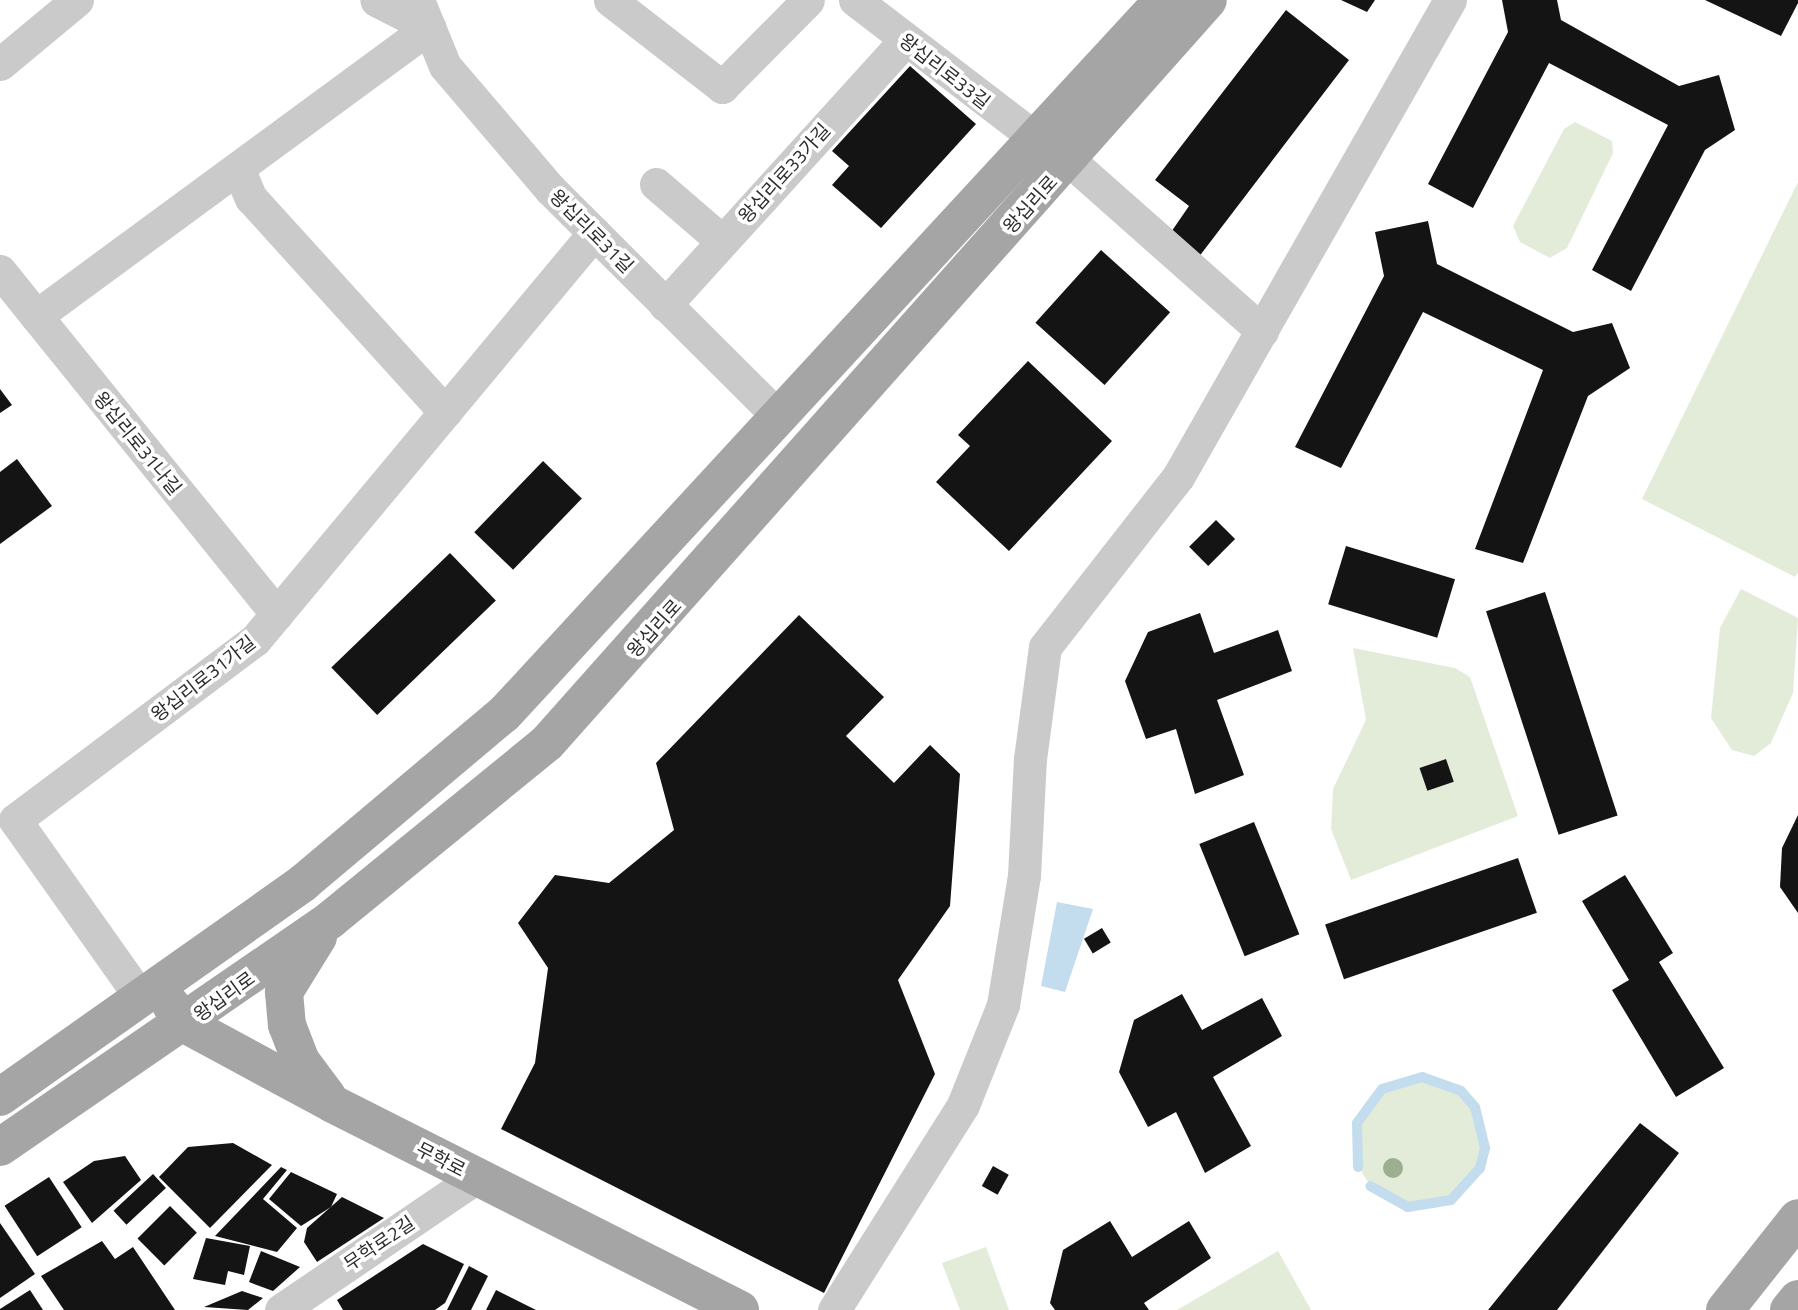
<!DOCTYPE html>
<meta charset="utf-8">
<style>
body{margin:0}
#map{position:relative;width:1798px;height:1310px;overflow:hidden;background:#fff;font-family:"Titillium Web","Noto Sans KR",sans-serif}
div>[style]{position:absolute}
.green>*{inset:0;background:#e3ecd9}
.round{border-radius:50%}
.water>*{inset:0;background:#c3ddee}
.stream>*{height:10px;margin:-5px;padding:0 5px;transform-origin:5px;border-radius:5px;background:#c3ddee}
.building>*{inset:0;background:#141414;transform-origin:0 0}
.minor>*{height:33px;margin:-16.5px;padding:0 16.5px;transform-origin:16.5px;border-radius:16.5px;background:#cacaca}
.major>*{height:38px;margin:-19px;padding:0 19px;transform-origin:19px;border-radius:19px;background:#a5a5a5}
.trees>*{width:20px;height:20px;margin:-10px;border-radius:50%;background:#9eaf91}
span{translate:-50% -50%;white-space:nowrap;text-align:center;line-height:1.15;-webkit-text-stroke:7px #fff;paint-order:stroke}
.street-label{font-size:19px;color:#2d2d2d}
</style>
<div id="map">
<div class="green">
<div style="clip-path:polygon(1575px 122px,1612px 141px,1613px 153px,1567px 248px,1550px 258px,1520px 242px,1513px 226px,1564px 129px)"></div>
<div style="clip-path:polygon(1798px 182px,1798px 572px,1795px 577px,1642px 499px)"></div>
<div style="clip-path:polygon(1741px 589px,1798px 618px,1793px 693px,1771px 743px,1754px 756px,1732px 750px,1711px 718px,1720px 628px)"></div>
<div style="clip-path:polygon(1353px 648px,1455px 668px,1470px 677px,1518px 816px,1351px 880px,1331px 829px,1333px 789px,1366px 720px)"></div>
<div class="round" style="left:1355px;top:1078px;width:130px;height:130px"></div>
<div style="clip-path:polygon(986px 1247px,1009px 1310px,960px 1310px,942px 1263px)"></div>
<div style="clip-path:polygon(1278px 1251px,1311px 1310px,1177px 1310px,1242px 1272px)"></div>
</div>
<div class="water">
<div style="clip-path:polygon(1057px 902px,1093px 909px,1065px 992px,1041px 986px)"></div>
</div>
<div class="stream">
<div style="left:1358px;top:1167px;width:44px;rotate:-91.3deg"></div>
<div style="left:1357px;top:1123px;width:42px;rotate:-53.7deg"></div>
<div style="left:1382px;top:1089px;width:42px;rotate:-16.7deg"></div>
<div style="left:1422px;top:1077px;width:41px;rotate:19.7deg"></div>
<div style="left:1461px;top:1091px;width:21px;rotate:49deg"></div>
<div style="left:1475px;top:1107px;width:42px;rotate:76.3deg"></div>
<div style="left:1485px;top:1148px;width:21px;rotate:104deg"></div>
<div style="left:1480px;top:1168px;width:43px;rotate:132.2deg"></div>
<div style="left:1451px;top:1200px;width:44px;rotate:170.8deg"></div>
<div style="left:1408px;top:1207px;width:43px;rotate:-151.1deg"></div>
</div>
<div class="building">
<div style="clip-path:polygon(1341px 0,1375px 0,1367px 12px)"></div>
<div style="clip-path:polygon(1502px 0,1557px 0,1561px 20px,1679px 86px,1719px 75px,1735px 130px,1705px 150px,1631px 291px,1592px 270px,1668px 125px,1549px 63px,1473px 208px,1428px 184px,1508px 32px)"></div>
<div style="clip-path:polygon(1705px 0,1798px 0,1798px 3px,1781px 36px)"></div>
<div style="clip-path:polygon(1286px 10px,1349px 60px,1195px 262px,1167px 238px,1189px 206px,1155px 180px)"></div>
<div style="clip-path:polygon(910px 66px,976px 124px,881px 228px,832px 185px,849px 166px,832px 151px)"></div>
<div style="clip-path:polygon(1428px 221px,1437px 264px,1573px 332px,1612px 323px,1630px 368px,1588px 396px,1523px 563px,1475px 549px,1543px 370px,1423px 312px,1341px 468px,1295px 447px,1384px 276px,1375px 232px)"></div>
<div style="left:1101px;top:250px;width:93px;height:98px;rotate:42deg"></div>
<div style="clip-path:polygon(1028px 361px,1112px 441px,1009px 551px,936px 482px,970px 446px,958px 435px)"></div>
<div style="clip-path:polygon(0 389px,12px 405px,0 413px)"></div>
<div style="clip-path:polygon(17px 459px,52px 506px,0 544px,0 472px)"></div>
<div style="left:543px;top:461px;width:54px;height:99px;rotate:44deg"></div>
<div style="left:1216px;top:520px;width:27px;height:38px;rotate:45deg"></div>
<div style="left:1346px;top:546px;width:114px;height:61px;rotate:17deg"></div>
<div style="left:450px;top:553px;width:66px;height:165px;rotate:46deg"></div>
<div style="left:1545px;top:592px;width:235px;height:62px;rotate:72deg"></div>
<div style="clip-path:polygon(1200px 613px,1214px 653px,1278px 630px,1292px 671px,1217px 700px,1244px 775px,1195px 794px,1176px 729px,1146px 739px,1125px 681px,1148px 632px)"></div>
<div style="clip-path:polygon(799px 615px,884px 697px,846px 736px,894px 783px,930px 745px,960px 774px,950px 906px,898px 980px,935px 1074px,824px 1293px,501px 1129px,535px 1063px,548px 968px,518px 923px,555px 875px,609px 883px,674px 830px,656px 763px)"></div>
<div style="left:1446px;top:759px;width:24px;height:28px;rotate:71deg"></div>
<div style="clip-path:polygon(1798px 815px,1798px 913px,1780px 887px,1782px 848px)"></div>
<div style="left:1254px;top:822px;width:121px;height:59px;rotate:68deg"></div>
<div style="left:1518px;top:858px;width:58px;height:204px;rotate:71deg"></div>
<div style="clip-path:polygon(1625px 875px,1673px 953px,1659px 962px,1724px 1068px,1676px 1097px,1612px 990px,1629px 980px,1582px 901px)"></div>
<div style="left:1102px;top:928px;width:17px;height:21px;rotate:59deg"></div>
<div style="clip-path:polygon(1182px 994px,1202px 1030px,1262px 998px,1282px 1036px,1213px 1077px,1251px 1146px,1205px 1173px,1176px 1112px,1148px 1127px,1119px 1072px,1134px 1020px)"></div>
<div style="clip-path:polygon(1640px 1123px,1679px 1153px,1557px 1310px,1488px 1310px)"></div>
<div style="clip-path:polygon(233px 1143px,272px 1165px,210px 1228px,159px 1177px,188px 1147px)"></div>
<div style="clip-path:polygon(125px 1156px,141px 1180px,92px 1223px,63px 1182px,94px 1161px)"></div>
<div style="left:993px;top:1166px;width:18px;height:23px;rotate:29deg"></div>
<div style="clip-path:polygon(281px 1167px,287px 1170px,263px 1199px,297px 1228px,277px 1252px,215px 1236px)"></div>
<div style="clip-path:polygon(291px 1172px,337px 1194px,331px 1207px,301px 1226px,269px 1199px)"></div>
<div style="left:153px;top:1174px;width:19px;height:54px;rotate:47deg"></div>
<div style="left:49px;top:1177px;width:60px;height:53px;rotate:57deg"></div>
<div style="clip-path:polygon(342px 1197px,384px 1218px,317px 1262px,304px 1242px,307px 1228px)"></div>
<div style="left:170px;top:1206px;width:38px;height:46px;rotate:45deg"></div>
<div style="clip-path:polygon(1110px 1221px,1132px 1257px,1189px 1221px,1211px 1258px,1144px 1303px,1149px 1310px,1055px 1310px,1050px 1303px,1063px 1250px)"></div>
<div style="clip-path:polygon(0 1223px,35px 1274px,0 1298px)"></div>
<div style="clip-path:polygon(206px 1238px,250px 1246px,244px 1275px,228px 1271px,225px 1285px,193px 1279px)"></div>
<div style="clip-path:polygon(102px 1241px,115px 1259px,133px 1247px,175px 1310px,64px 1310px,41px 1276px)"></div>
<div style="clip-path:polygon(423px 1244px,464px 1264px,445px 1303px,435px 1310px,343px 1310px,337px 1300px)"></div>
<div style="clip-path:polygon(261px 1251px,300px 1267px,273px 1291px,249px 1282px)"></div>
<div style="clip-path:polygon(469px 1266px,488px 1276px,471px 1310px,447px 1310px)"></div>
<div style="clip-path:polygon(30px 1290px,43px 1310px,0 1310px,0 1309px)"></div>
<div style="clip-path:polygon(496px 1290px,536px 1310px,486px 1310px)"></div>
<div style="clip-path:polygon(242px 1291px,263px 1298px,248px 1310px,204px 1307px)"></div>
</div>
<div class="minor">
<div style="left:418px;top:0;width:71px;rotate:67.8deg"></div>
<div style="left:445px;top:66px;width:162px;rotate:49.5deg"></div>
<div style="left:550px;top:189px;width:323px;rotate:44.9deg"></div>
<div style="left:610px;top:0;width:142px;rotate:37.8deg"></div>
<div style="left:722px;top:87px;width:122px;rotate:-45.3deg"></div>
<div style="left:855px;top:0;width:229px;rotate:37.4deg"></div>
<div style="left:0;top:64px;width:100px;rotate:-39.7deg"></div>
<div style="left:1069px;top:160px;width:258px;rotate:41.5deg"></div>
<div style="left:238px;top:168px;width:33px;rotate:67deg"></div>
<div style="left:251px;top:198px;width:289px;rotate:47.8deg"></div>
<div style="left:656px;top:184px;width:87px;rotate:40.8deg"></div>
<div style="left:0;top:271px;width:441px;rotate:51.1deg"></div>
<div style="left:665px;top:305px;width:358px;rotate:-47.8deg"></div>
<div style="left:36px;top:316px;width:488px;rotate:-36.3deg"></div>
<div style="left:429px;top:27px;width:59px;rotate:-153deg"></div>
<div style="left:141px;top:998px;width:218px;rotate:-125.3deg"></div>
<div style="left:15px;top:820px;width:300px;rotate:-36.9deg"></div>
<div style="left:255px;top:640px;width:530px;rotate:-50.21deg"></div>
<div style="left:281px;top:1310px;width:237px;rotate:-34.2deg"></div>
<div style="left:834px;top:1310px;width:242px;rotate:-57.8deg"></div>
<div style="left:963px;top:1105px;width:108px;rotate:-68.2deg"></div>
<div style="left:1003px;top:1005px;width:131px;rotate:-80.8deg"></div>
<div style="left:1024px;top:876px;width:117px;rotate:-87.1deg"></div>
<div style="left:1030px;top:759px;width:113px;rotate:-82.4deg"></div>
<div style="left:1045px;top:647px;width:216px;rotate:-52deg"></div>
<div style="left:1178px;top:477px;width:549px;rotate:-60.31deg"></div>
</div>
<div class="major">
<div style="left:318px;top:937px;width:65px;rotate:121.7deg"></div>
<div style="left:284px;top:992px;width:33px;rotate:85deg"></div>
<div style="left:287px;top:1025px;width:39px;rotate:69deg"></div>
<div style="left:301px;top:1061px;width:44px;rotate:53.4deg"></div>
<div style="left:171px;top:1005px;width:24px;rotate:54deg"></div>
<div style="left:185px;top:1024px;width:168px;rotate:28.4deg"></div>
<div style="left:333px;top:1104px;width:456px;rotate:26.8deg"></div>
<div style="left:0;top:1097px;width:371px;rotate:-35.2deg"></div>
<div style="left:303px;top:883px;width:263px;rotate:-40.1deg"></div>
<div style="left:504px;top:714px;width:972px;rotate:-47.29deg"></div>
<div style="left:0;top:1147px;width:401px;rotate:-34.5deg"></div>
<div style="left:330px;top:920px;width:280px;rotate:-39.2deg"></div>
<div style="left:547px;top:743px;width:994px;rotate:-48.34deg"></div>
<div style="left:1725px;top:1310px;width:117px;rotate:-51.6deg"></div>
<div style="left:1789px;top:1310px;width:14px;rotate:-51deg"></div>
</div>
<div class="trees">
<div style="left:1393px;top:1168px"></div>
</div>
<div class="street-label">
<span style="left:945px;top:71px;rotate:38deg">왕십리로33길</span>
<span style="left:784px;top:173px;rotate:-48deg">왕십리로33가길</span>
<span style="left:1030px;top:204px;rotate:-48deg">왕십리로</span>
<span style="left:592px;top:231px;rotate:45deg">왕십리로31길</span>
<span style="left:138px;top:443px;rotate:51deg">왕십리로31나길</span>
<span style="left:654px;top:628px;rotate:-48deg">왕십리로</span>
<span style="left:203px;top:678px;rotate:-38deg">왕십리로31가길</span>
<span style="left:224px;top:996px;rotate:-36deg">왕십리로</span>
<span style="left:441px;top:1159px;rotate:27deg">무학로</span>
<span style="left:379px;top:1243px;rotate:-34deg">무학로2길</span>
</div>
</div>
